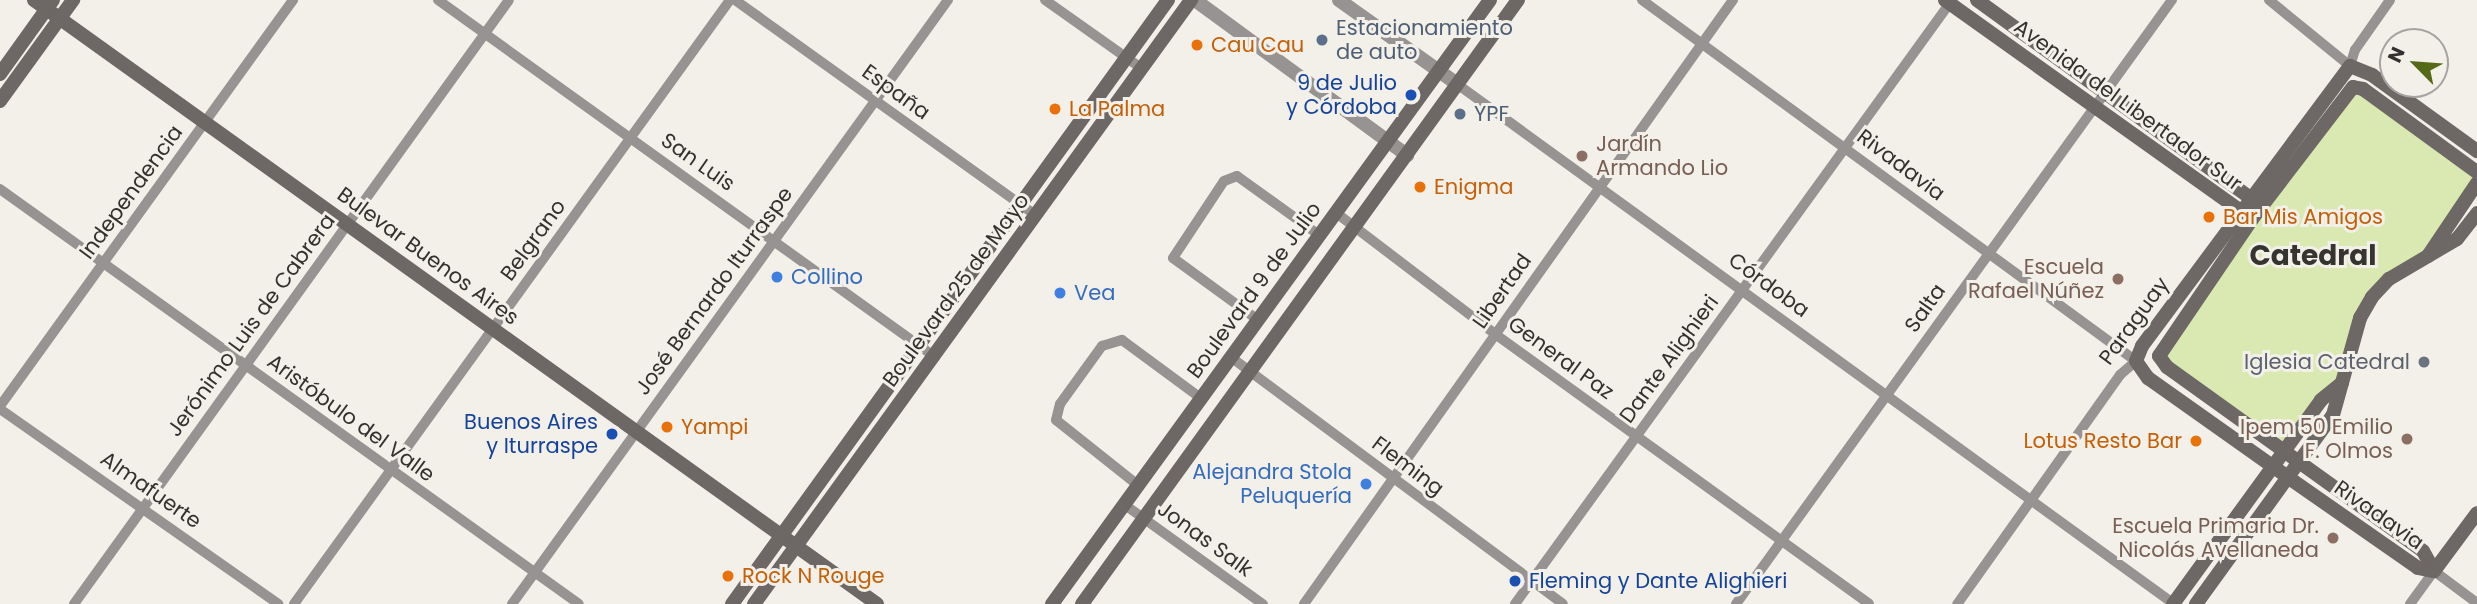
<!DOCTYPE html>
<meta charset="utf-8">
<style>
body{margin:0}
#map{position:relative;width:2477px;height:604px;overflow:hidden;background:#f2f0e8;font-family:Poppins,sans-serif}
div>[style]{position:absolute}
.green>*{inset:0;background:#d9e9b1}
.minor>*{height:10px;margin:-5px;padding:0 5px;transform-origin:5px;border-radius:5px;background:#979392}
.tertiary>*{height:14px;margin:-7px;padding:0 7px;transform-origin:7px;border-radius:7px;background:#979392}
.secondary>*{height:14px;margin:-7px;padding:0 7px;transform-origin:7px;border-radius:7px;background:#6d6766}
.dots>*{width:19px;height:19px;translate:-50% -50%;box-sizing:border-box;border:4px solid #f2f0e8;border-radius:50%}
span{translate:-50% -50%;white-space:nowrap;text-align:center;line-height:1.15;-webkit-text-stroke:6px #f2f0e8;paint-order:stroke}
.service-label{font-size:21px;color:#4e5e75}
.left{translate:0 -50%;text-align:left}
.food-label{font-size:21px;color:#c56008}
.right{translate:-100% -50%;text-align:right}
.transit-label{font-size:21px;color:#164399}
.street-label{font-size:21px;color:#32312f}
.education-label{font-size:21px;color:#785e54}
.shop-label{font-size:21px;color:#366cbe}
.worship-label{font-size:21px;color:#5b616d}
.district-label{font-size:28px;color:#36342f;font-weight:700}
.north{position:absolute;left:2379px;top:28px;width:70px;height:70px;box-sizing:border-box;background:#f2f0e8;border:2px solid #a5a49e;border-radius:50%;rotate:295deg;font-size:19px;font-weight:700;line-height:28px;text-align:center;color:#32312f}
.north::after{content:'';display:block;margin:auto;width:24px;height:32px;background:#546a18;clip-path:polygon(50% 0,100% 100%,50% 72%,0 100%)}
</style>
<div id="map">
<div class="green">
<div style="clip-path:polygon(2353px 87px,2477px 172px,2427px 257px,2372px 297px,2342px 383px,2284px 451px,2167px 367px,2161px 350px)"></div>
</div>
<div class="minor">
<div style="left:438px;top:0;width:612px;rotate:35.69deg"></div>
<div style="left:735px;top:0;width:369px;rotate:35.6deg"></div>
<div style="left:1045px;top:0;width:118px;rotate:35.3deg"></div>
<div style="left:1642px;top:0;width:612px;rotate:36.16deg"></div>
<div style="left:2136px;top:361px;width:21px;rotate:139deg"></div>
<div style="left:2120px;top:375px;width:281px;rotate:125.4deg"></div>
<div style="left:2269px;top:0;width:104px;rotate:39.2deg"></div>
<div style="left:2350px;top:66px;width:17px;rotate:-73deg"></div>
<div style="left:2355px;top:50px;width:61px;rotate:-55deg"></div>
<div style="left:1457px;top:84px;width:886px;rotate:35.95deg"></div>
<div style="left:0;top:189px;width:712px;rotate:35.63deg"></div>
<div style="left:1335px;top:212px;width:201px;rotate:37.3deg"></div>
<div style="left:1495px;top:334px;width:461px;rotate:35.8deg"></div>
<div style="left:1258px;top:320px;width:105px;rotate:-143.9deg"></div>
<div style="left:1173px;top:258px;width:92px;rotate:-56.5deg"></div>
<div style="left:1224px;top:181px;width:14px;rotate:-21deg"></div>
<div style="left:1237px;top:176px;width:101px;rotate:35.7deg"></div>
<div style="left:1232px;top:358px;width:412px;rotate:36.6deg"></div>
<div style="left:0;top:406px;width:501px;rotate:-54.18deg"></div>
<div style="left:0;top:409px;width:340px;rotate:35deg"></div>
<div style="left:1139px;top:486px;width:106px;rotate:-141.5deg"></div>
<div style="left:1056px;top:420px;width:16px;rotate:-76deg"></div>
<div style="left:1060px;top:404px;width:72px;rotate:-54.1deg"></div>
<div style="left:1102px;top:346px;width:21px;rotate:-17deg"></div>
<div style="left:1122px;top:340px;width:99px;rotate:36.4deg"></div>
<div style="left:1125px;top:505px;width:170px;rotate:35.7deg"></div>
<div style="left:74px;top:604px;width:744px;rotate:-54.24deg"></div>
<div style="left:294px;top:604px;width:745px;rotate:-54.18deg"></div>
<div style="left:512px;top:604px;width:745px;rotate:-54.18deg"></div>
<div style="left:1304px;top:604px;width:741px;rotate:-54.62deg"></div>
<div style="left:1515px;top:604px;width:746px;rotate:-54.11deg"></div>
<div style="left:1736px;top:604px;width:745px;rotate:-54.18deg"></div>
<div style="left:2410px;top:604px;width:41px;rotate:-54deg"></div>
<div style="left:2434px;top:571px;width:54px;rotate:36.7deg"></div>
</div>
<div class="tertiary">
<div style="left:1195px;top:0;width:263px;rotate:36.2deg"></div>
<div style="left:1339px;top:0;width:145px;rotate:35.4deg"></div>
</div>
<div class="secondary">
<div style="left:34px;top:0;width:1037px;rotate:35.62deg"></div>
<div style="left:1945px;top:0;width:377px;rotate:35.5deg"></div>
<div style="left:1977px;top:0;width:352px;rotate:35.9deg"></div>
<div style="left:2350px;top:66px;width:24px;rotate:22deg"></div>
<div style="left:2372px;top:75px;width:130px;rotate:35.9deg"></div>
<div style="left:0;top:74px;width:91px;rotate:-54.4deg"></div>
<div style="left:2353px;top:87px;width:10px;rotate:11deg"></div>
<div style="left:2363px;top:89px;width:141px;rotate:36.1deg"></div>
<div style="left:0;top:101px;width:125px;rotate:-54.1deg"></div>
<div style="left:2428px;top:256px;width:88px;rotate:-56.1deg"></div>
<div style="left:2159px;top:356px;width:14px;rotate:54deg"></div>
<div style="left:2167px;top:367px;width:315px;rotate:35.7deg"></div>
<div style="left:2423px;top:551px;width:23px;rotate:61deg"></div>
<div style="left:2159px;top:356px;width:166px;rotate:-55.8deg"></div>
<div style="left:2252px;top:219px;width:166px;rotate:-52.6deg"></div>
<div style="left:2136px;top:361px;width:21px;rotate:55deg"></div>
<div style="left:2148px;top:378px;width:173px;rotate:35.3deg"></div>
<div style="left:2289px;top:478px;width:157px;rotate:34.9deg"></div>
<div style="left:2418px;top:568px;width:16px;rotate:11deg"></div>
<div style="left:2136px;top:361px;width:16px;rotate:-68deg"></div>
<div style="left:2142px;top:346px;width:349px;rotate:-53.4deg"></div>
<div style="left:2434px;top:571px;width:72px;rotate:-53.4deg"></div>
<div style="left:732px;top:604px;width:745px;rotate:-54.18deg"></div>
<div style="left:754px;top:604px;width:746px;rotate:-54.11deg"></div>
<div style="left:1052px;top:604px;width:746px;rotate:-54.05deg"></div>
<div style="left:1082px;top:604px;width:745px;rotate:-54.18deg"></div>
<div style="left:2173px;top:604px;width:252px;rotate:-54deg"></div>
<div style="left:2321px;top:400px;width:27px;rotate:-39deg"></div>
<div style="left:2196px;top:604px;width:233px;rotate:-54.1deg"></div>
<div style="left:2333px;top:415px;width:101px;rotate:-74.4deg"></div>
<div style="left:2360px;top:318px;width:24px;rotate:-60deg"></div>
<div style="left:2372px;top:297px;width:25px;rotate:-47deg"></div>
<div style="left:2389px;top:279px;width:79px;rotate:-30.5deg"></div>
<div style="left:2457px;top:239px;width:33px;rotate:-52deg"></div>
</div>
<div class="dots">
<div style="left:1322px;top:40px;background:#5c6f8a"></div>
<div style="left:1197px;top:45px;background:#e8710a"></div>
<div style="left:1411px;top:95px;background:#1a4fb4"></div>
<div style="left:1055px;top:109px;background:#e8710a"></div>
<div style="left:1460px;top:114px;background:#5c6f8a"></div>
<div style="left:1582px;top:156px;background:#8d6e63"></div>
<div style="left:1420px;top:187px;background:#e8710a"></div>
<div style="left:2209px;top:217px;background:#e8710a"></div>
<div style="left:777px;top:277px;background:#3f7fe0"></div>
<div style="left:2118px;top:279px;background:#8d6e63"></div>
<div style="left:1060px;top:293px;background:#3f7fe0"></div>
<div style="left:2424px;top:362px;background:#6b7280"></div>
<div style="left:667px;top:427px;background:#e8710a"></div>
<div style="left:612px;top:434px;background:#1a4fb4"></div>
<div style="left:2407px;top:439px;background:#8d6e63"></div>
<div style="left:2196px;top:441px;background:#e8710a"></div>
<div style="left:1366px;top:484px;background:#3f7fe0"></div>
<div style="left:2333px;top:538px;background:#8d6e63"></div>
<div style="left:728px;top:576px;background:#e8710a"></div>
<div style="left:1515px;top:581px;background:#1a4fb4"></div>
</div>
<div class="service-label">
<span class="left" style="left:1336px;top:40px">Estacionamiento<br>de auto</span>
<span class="left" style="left:1474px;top:114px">YPF</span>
</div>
<div class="food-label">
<span class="left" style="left:1211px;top:45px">Cau Cau</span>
<span class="left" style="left:1069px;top:109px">La Palma</span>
<span class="left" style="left:1434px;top:187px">Enigma</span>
<span class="left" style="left:2223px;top:217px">Bar Mis Amigos</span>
<span class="left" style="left:681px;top:427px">Yampi</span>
<span class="right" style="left:2182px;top:441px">Lotus Resto Bar</span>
<span class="left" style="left:742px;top:576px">Rock N Rouge</span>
</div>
<div class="transit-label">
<span class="right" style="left:1397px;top:95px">9 de Julio<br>y Córdoba</span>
<span class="right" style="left:598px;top:434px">Buenos Aires<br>y Iturraspe</span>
<span class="left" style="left:1529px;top:581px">Fleming y Dante Alighieri</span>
</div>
<div class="street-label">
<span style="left:896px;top:92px;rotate:36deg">España</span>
<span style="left:2128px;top:105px;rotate:36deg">Avenida del Libertador Sur</span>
<span style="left:698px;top:162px;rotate:35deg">San Luis</span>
<span style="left:1901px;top:165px;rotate:37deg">Rivadavia</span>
<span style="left:131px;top:192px;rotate:-54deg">Independencia</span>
<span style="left:533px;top:240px;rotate:-54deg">Belgrano</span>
<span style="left:428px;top:256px;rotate:36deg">Bulevar Buenos Aires</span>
<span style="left:1769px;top:285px;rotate:36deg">Córdoba</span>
<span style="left:956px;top:290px;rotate:-54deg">Boulevard 25 de Mayo</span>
<span style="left:1254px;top:290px;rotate:-54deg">Boulevard 9 de Julio</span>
<span style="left:714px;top:291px;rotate:-54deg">José Bernardo Iturraspe</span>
<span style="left:1502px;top:291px;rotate:-55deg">Libertad</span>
<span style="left:1925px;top:308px;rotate:-55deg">Salta</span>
<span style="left:2134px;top:321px;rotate:-54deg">Paraguay</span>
<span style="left:251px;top:325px;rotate:-54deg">Jerónimo Luis de Cabrera</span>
<span style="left:1561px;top:358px;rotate:36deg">General Paz</span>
<span style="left:1669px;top:359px;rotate:-54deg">Dante Alighieri</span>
<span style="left:351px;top:418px;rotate:36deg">Aristóbulo del Valle</span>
<span style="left:1408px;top:466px;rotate:37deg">Fleming</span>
<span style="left:151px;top:490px;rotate:35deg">Almafuerte</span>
<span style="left:2379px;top:515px;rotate:35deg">Rivadavia</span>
<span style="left:1205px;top:539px;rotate:36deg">Jonas Salk</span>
</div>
<div class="education-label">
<span class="left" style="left:1596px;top:156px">Jardín<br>Armando Lio</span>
<span class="right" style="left:2104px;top:279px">Escuela<br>Rafael Núñez</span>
<span class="right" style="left:2393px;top:439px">Ipem 50 Emilio<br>F. Olmos</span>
<span class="right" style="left:2319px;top:538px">Escuela Primaria Dr.<br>Nicolás Avellaneda</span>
</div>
<div class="shop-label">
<span class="left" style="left:791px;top:277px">Collino</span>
<span class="left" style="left:1074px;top:293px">Vea</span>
<span class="right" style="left:1352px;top:484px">Alejandra Stola<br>Peluquería</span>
</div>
<div class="worship-label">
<span class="right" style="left:2410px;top:362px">Iglesia Catedral</span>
</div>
<div class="district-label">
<span style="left:2313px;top:256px">Catedral</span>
</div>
<div class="north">N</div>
</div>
